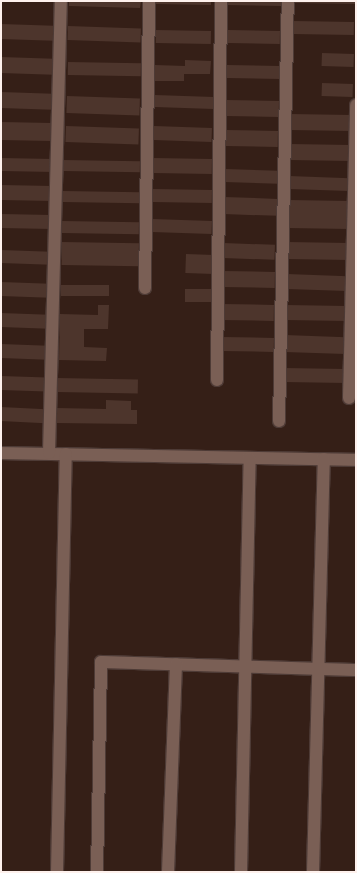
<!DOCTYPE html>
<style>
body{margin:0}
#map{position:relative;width:357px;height:873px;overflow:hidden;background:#351f17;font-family:"PT Sans",sans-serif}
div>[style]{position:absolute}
.building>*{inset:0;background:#4d352c;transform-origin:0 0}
.roads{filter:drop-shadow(1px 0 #4e3b36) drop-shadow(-1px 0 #4e3b36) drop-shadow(0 1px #4e3b36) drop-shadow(0 -1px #4e3b36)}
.minor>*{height:12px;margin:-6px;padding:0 6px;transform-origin:6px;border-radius:6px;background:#7a5f55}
span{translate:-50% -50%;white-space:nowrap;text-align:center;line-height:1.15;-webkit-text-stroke:3px #351f17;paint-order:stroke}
.frame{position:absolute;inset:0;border:2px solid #fef1ed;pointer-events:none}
</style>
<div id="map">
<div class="building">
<div style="clip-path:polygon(69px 1px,141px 1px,140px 8px,69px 6px)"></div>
<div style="clip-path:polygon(156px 1px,211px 1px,211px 5px,156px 4px)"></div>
<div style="clip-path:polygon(224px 1px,282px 1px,282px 6px,224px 5px)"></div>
<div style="clip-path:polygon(293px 1px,355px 1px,355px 4px,293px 3px)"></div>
<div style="left:293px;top:21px;width:61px;height:13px;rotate:1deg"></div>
<div style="left:1px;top:24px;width:53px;height:15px;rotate:2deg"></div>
<div style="left:68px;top:26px;width:73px;height:14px;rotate:2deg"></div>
<div style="left:156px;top:30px;width:55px;height:13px;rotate:1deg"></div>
<div style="left:228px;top:30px;width:52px;height:13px;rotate:1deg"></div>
<div style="left:322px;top:53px;width:32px;height:13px;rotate:2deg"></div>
<div style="left:1px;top:57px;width:53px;height:16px;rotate:2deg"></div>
<div style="clip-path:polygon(185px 60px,211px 61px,210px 74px,184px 74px,184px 81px,155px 81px,155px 65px,185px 66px)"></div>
<div style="left:68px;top:62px;width:73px;height:13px;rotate:1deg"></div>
<div style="left:227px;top:65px;width:53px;height:13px;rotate:1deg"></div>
<div style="left:322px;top:83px;width:31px;height:13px;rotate:2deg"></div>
<div style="left:1px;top:92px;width:52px;height:16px;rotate:2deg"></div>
<div style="left:155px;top:95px;width:59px;height:12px;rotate:2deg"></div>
<div style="left:67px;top:96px;width:73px;height:17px;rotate:2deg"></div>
<div style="left:226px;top:100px;width:53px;height:16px;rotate:1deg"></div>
<div style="left:290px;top:114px;width:62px;height:16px;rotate:1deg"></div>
<div style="left:1px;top:122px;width:51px;height:18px;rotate:1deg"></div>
<div style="left:66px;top:126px;width:73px;height:16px;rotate:2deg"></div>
<div style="left:154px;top:126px;width:58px;height:14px;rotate:2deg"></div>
<div style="left:226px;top:130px;width:52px;height:16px;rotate:1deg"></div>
<div style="left:290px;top:144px;width:61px;height:16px;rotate:1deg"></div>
<div style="left:1px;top:158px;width:53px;height:13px;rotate:1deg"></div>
<div style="left:153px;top:158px;width:59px;height:15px;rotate:1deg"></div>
<div style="left:63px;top:160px;width:77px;height:11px;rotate:1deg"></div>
<div style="left:225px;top:169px;width:53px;height:13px;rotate:2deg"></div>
<div style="left:289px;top:176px;width:61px;height:13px;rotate:2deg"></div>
<div style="left:1px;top:185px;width:52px;height:15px;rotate:1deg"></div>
<div style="left:153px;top:189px;width:59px;height:13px;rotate:1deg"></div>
<div style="left:63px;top:191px;width:77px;height:11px;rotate:1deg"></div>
<div style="left:224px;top:197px;width:54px;height:17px;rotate:2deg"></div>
<div style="left:288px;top:200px;width:62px;height:28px;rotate:1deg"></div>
<div style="left:1px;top:214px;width:51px;height:14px;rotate:1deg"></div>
<div style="left:152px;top:219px;width:60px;height:13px;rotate:2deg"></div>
<div style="left:62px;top:221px;width:77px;height:12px;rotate:1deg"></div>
<div style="left:62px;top:242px;width:77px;height:23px;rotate:1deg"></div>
<div style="left:287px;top:242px;width:62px;height:17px;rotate:1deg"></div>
<div style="left:223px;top:243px;width:52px;height:15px;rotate:2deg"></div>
<div style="left:1px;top:250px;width:50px;height:13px;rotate:2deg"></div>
<div style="left:186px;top:254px;width:28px;height:19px;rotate:2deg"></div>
<div style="left:222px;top:271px;width:53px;height:16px;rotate:1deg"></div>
<div style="left:287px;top:274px;width:61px;height:15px;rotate:2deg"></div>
<div style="left:1px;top:282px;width:49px;height:14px;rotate:2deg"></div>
<div style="left:61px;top:285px;width:48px;height:11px"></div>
<div style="left:185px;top:289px;width:28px;height:13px"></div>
<div style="left:221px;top:304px;width:53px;height:16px;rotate:1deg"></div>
<div style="clip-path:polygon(98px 305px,109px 305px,108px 329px,84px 329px,84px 347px,107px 348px,106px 361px,59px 360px,60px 314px,98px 315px)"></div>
<div style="left:286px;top:305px;width:61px;height:15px;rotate:1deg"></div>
<div style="left:1px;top:313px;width:48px;height:14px;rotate:2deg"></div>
<div style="left:285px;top:335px;width:61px;height:17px;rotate:2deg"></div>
<div style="left:221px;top:337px;width:53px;height:14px;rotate:1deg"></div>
<div style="left:1px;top:344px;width:47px;height:14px;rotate:2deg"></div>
<div style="left:284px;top:368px;width:62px;height:14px;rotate:1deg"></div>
<div style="left:1px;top:376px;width:46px;height:14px;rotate:2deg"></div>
<div style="left:57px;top:378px;width:81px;height:14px;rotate:1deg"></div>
<div style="clip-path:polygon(106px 400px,131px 401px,131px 410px,137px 410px,137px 424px,55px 423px,56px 408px,106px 409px)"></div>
<div style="left:1px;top:407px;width:45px;height:14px;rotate:3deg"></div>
</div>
<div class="roads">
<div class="minor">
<div style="left:145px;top:288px;width:287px;rotate:-89.2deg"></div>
<div style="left:217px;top:380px;width:379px;rotate:-89.4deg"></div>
<div style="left:349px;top:398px;width:293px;rotate:-88.6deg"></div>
<div style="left:279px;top:421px;width:420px;rotate:-88.8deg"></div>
<div style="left:1px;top:453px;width:355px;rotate:1.1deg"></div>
<div style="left:49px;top:453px;width:452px;rotate:-88.5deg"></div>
<div style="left:57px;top:872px;width:418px;rotate:-88.8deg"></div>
<div style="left:97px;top:872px;width:210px;rotate:-88.9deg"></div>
<div style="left:101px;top:662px;width:255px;rotate:1.8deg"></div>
<div style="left:168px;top:872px;width:208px;rotate:-87.8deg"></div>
<div style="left:241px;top:872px;width:414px;rotate:-88.8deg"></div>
<div style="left:313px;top:872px;width:413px;rotate:-88.5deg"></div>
</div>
</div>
<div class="frame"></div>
</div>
